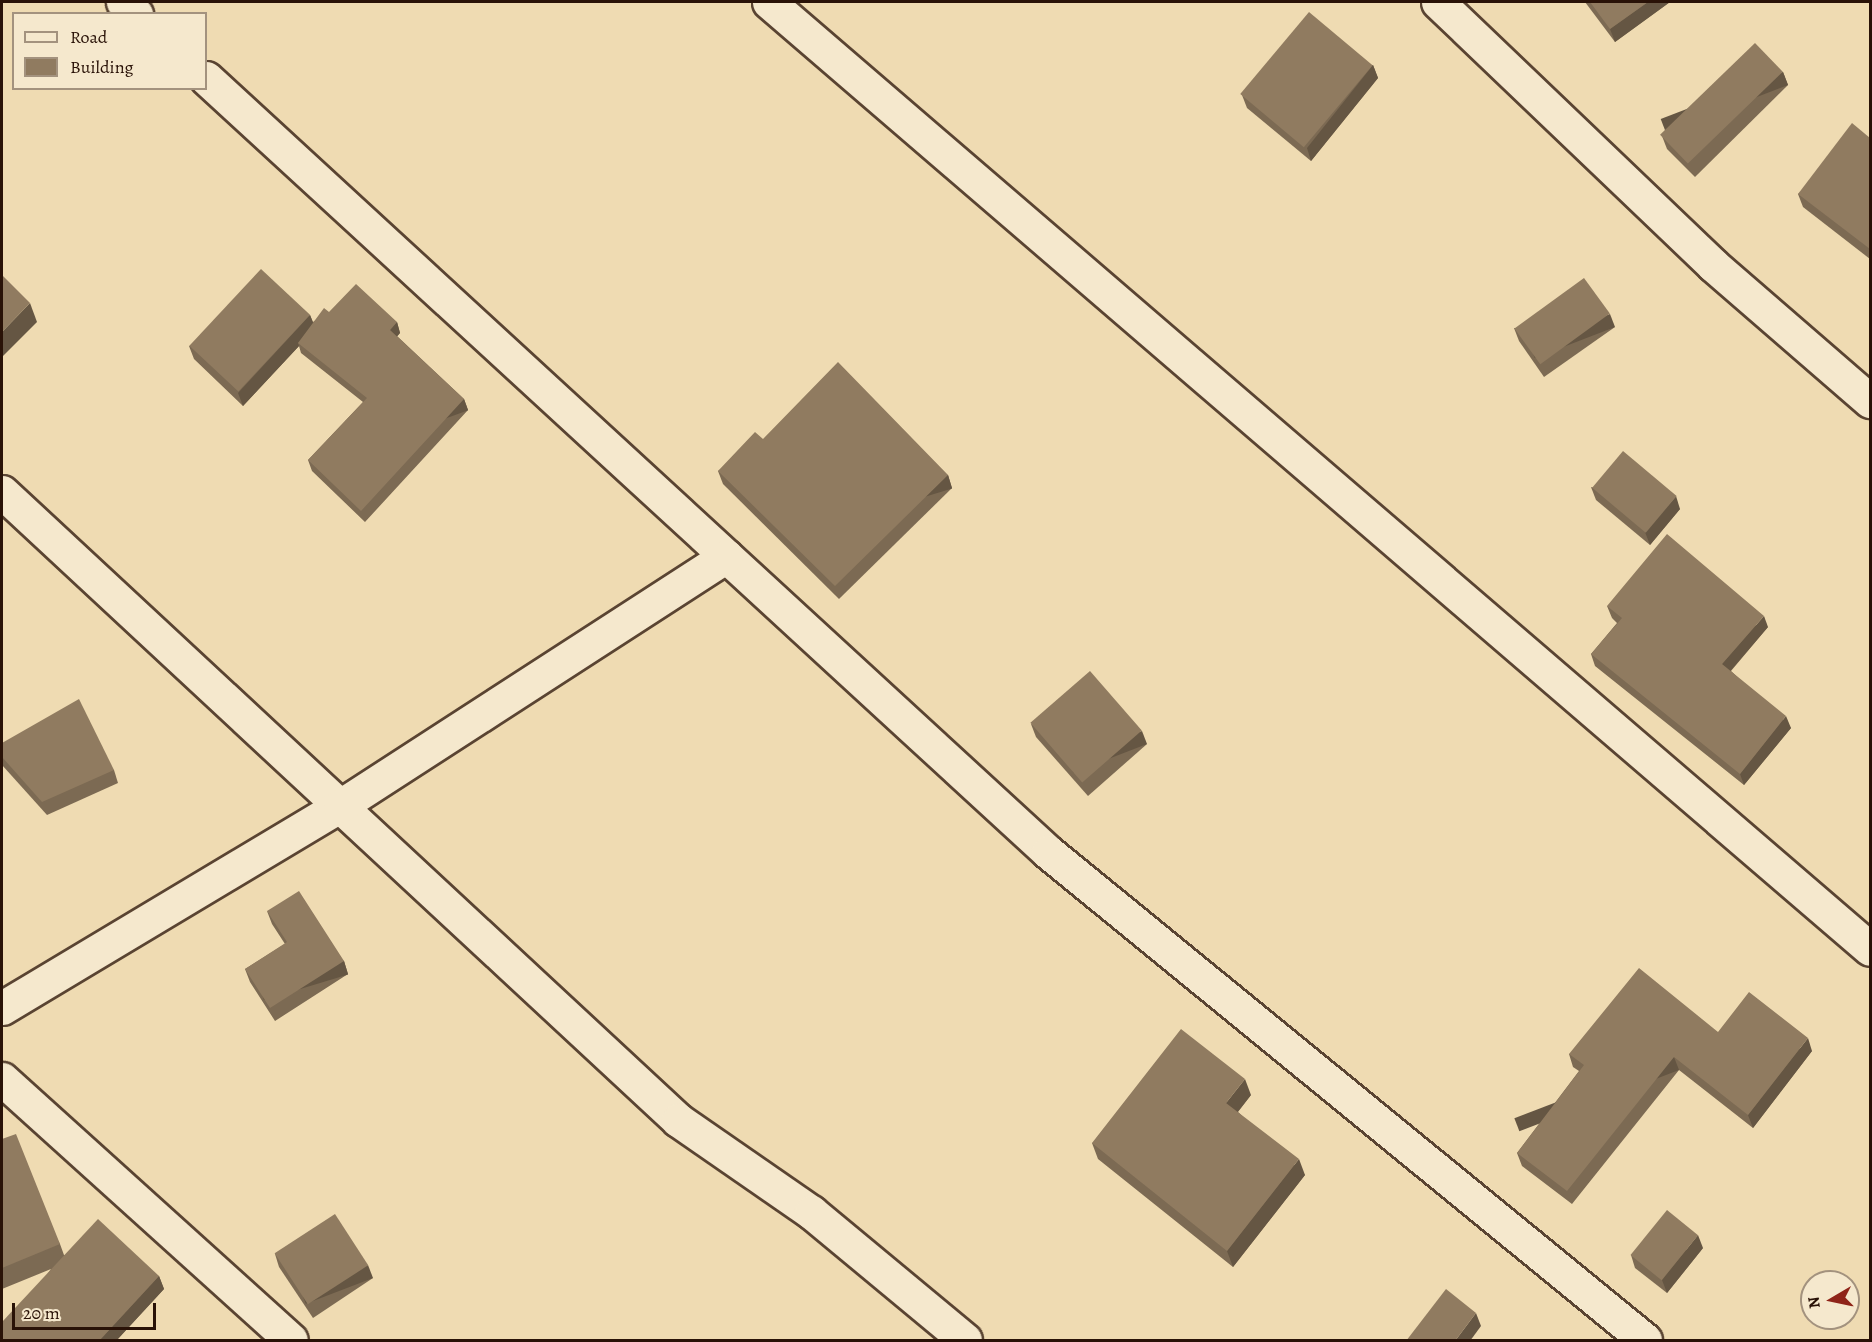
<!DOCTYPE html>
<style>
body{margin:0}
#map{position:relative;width:1872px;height:1342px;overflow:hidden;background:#efdbb2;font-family:Alegreya,serif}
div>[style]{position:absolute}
.roads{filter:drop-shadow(2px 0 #5a4432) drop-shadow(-2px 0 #5a4432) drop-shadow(0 2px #5a4432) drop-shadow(0 -2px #5a4432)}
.minor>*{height:33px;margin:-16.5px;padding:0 16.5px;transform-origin:16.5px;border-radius:16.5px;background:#f5e8cd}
.wall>*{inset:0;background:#7c6a53}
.shaded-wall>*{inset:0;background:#655643;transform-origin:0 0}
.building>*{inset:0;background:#907b60;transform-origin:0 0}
span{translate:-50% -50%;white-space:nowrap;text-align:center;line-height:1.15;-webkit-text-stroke:4.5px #f5e8cd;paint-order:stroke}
.frame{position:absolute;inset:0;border:3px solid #291207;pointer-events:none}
.legend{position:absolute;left:12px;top:12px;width:195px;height:78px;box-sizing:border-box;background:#f5e8cd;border:2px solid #a3927e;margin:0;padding:8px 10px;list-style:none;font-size:18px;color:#291207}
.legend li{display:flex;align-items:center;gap:12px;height:30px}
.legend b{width:30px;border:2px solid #a3927e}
.north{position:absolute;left:1800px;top:1270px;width:60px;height:60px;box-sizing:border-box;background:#f5e8cd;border:2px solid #a3927e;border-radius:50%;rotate:261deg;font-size:16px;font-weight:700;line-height:24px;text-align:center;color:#291207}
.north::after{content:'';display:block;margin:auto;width:21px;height:27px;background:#8f2418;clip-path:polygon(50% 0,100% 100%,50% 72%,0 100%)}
.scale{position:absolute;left:12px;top:1303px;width:144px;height:27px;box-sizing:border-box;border:3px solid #291207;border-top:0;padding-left:8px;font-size:18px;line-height:21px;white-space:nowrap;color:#291207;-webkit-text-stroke:4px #f5e8cd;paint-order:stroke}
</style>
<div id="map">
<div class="roads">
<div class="minor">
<div style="left:123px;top:2px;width:18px;rotate:43deg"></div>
<div style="left:769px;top:2px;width:1452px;rotate:40.7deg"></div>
<div style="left:1438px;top:2px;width:381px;rotate:43.7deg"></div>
<div style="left:1713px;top:265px;width:208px;rotate:40.9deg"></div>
<div style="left:206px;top:78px;width:1144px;rotate:42.59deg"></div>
<div style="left:1048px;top:852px;width:771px;rotate:39.26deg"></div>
<div style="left:2px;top:492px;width:923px;rotate:42.89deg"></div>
<div style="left:678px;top:1120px;width:162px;rotate:34.7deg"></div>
<div style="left:811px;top:1212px;width:200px;rotate:39.7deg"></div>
<div style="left:2px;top:1008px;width:394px;rotate:-30.9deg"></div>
<div style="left:340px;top:806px;width:460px;rotate:-32.9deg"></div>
<div style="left:2px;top:1079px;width:389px;rotate:42.1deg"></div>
</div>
</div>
<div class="wall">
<div style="clip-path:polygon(1585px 2px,1670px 2px,1615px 42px)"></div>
<div style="clip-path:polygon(1373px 65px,1378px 78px,1311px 161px,1247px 108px,1242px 95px)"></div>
<div style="clip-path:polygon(1783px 72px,1788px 85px,1695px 177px,1667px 149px,1662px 136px)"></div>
<div style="clip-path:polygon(1870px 138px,1870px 259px,1803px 207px,1798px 194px)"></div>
<div style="clip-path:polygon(329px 312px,397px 322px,400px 333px,397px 336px,464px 399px,468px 410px,365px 522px,312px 471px,308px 460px,363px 402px,301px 353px,299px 346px,243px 406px,194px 359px,189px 346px,310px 315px,313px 322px)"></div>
<div style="clip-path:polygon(1615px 327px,1544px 377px,1519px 341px,1514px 328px)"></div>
<div style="clip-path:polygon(763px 439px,948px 475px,952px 488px,839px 599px,723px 484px,718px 471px)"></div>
<div style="clip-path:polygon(1591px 487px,1680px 509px,1650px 545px,1596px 500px)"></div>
<div style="clip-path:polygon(1607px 606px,1768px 627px,1731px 671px,1791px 728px,1744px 785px,1595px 666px,1591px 654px,1617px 623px,1612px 618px)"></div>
<div style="clip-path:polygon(1031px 724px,1147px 744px,1088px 796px,1036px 737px)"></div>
<div style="clip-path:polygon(2px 743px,114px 770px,118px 783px,47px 815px,2px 765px)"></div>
<div style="clip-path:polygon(267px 911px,344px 961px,348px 974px,275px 1021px,250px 982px,245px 969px,285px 944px,272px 924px)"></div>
<div style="clip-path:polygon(1718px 1032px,1812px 1051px,1753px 1128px,1679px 1070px,1572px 1204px,1522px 1166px,1517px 1153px,1579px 1071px,1573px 1067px,1569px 1054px)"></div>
<div style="clip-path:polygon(1251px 1095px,1238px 1112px,1305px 1175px,1233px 1267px,1098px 1159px,1092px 1143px)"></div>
<div style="clip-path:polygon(2px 1139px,60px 1244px,64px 1255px,159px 1276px,164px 1289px,116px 1341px,2px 1341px,51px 1269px,2px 1289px)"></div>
<div style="clip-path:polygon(1703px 1248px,1667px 1293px,1635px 1268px,1631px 1255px)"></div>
<div style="clip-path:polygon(275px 1254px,373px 1278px,313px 1318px,279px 1267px)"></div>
</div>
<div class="shaded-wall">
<div style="clip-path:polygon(1648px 2px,1670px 2px,1615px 42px,1610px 29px)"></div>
<div style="clip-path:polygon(1373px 65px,1378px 78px,1311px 161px,1307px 148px)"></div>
<div style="left:1783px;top:72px;width:14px;height:131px;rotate:69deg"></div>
<div style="clip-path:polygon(30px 303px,37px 322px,2px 357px,2px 332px)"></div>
<div style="left:1610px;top:314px;width:14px;height:86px;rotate:69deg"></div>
<div style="clip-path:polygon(310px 315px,315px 328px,298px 343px,299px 346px,243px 406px,238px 393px)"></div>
<div style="clip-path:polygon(397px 322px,400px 333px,394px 340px,390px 330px)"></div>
<div style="left:464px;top:399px;width:12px;height:152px;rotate:70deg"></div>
<div style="left:948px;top:475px;width:14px;height:158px;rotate:73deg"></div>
<div style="clip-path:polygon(1676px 496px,1680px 509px,1650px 545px,1645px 532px)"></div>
<div style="clip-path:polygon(1764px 616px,1768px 627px,1726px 676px,1722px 664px)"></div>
<div style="clip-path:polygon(1786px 716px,1791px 728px,1744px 785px,1740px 774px)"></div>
<div style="left:1142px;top:731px;width:14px;height:79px;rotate:69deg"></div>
<div style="left:344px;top:961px;width:14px;height:88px;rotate:73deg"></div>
<div style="clip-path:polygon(1808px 1038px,1812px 1051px,1753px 1128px,1748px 1115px)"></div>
<div style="left:1674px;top:1057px;width:14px;height:171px;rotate:69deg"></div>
<div style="clip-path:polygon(1245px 1079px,1251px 1095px,1232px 1119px,1226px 1103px)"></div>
<div style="clip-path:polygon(1299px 1159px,1305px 1175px,1233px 1267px,1227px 1251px)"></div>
<div style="clip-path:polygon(1698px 1235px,1703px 1248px,1667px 1293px,1662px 1280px)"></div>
<div style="left:368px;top:1265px;width:14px;height:72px;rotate:69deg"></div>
<div style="clip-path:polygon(159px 1276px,164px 1289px,116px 1341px,99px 1341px)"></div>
<div style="clip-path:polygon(1476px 1313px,1481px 1326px,1470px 1341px,1455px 1341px)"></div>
</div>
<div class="building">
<div style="clip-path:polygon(1590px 2px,1648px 2px,1610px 29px)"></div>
<div style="left:1309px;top:12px;width:83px;height:107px;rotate:40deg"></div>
<div style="left:1755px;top:43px;width:40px;height:132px;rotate:46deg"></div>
<div style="clip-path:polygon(1852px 123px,1870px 138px,1870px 249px,1798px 194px)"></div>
<div style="left:261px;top:269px;width:67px;height:105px;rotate:43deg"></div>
<div style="clip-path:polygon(2px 275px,30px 303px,2px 332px)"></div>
<div style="left:1584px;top:278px;width:44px;height:86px;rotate:54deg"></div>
<div style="clip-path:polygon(356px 284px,397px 322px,390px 330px,464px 399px,361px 511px,308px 460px,367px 398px,298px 343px,324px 308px,329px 312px)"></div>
<div style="clip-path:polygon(838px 362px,948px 475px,835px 586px,718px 471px,755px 432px,763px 439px)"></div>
<div style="left:1623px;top:451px;width:70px;height:48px;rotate:40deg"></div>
<div style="clip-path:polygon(1667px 534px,1764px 616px,1722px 664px,1786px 716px,1740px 774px,1591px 654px,1622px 618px,1607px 606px)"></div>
<div style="left:1090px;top:671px;width:79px;height:79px;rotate:49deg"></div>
<div style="clip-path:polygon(79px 699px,114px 770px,42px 802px,2px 757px,2px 743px)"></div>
<div style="clip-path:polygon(299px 891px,344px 961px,270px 1008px,245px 969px,287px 942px,267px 911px)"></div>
<div style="clip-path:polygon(1639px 968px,1718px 1032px,1749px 992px,1808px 1038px,1748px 1115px,1674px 1057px,1567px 1191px,1517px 1153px,1584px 1065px,1569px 1054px)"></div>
<div style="clip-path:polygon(1181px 1029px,1245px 1079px,1226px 1103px,1299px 1159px,1227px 1251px,1092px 1143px)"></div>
<div style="clip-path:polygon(16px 1134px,60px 1244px,2px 1268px,2px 1139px)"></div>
<div style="left:1667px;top:1210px;width:40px;height:58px;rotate:39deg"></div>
<div style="left:335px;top:1214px;width:61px;height:72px;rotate:57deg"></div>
<div style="clip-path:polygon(98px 1219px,159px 1276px,99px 1341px,2px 1341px,2px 1322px)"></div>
<div style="clip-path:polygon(1446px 1289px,1476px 1313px,1455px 1341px,1406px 1341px)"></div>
</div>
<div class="frame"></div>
<ul class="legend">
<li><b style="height:8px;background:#f5e8cd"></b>Road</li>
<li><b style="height:16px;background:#907b60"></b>Building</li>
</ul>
<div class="north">N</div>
<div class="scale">20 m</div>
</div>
